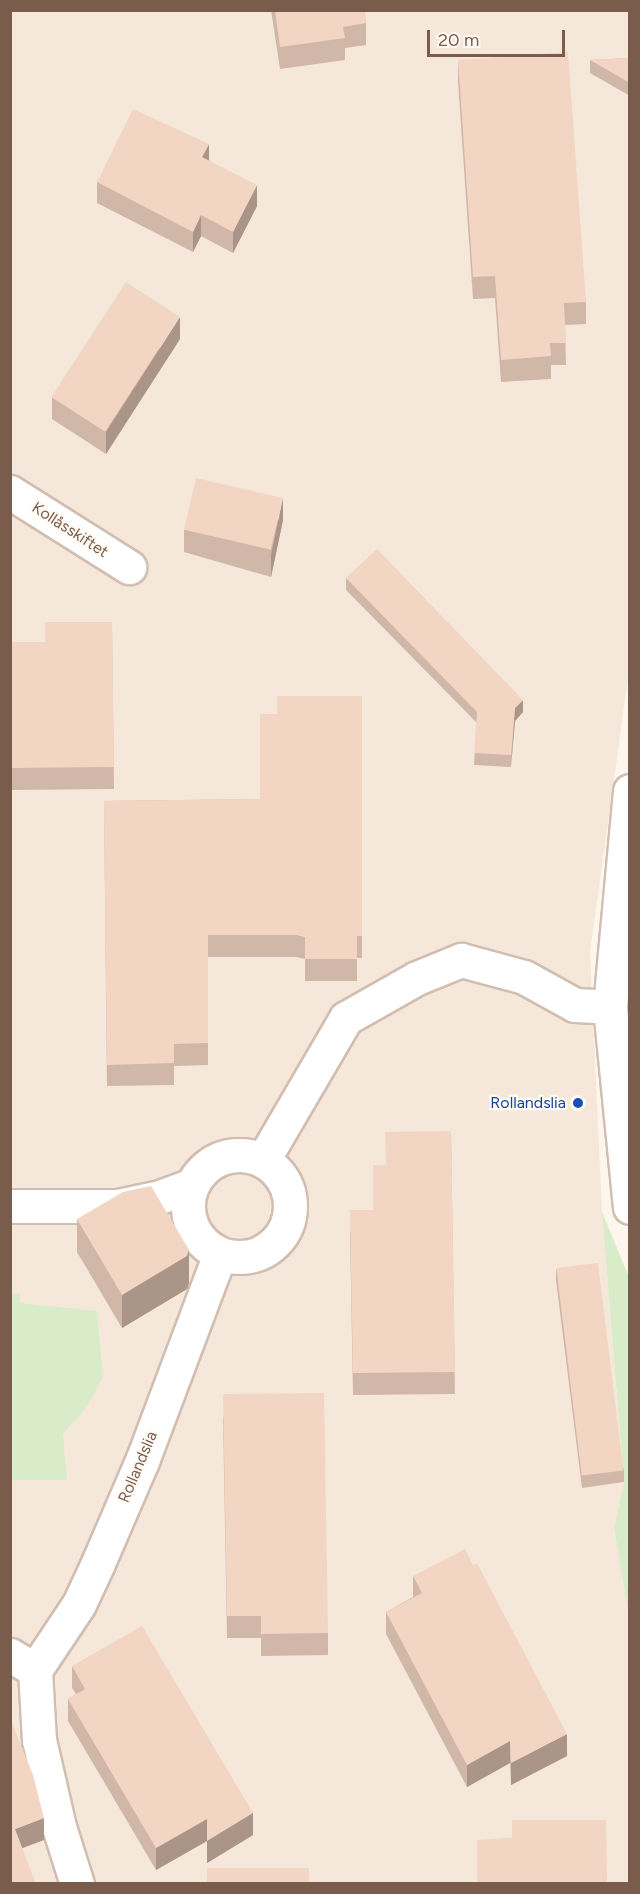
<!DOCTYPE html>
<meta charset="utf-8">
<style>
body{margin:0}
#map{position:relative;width:640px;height:1894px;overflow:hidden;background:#fdf6ec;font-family:Figtree,sans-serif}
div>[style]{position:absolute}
.residential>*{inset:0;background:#f5e8da}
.green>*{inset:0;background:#d8ecc9}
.roads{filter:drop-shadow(2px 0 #d1beb0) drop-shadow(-2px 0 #d1beb0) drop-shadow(0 2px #d1beb0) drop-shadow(0 -2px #d1beb0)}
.street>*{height:33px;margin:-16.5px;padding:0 16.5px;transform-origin:16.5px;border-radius:16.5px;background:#fff}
.street>.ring{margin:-16.5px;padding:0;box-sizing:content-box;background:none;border:33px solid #fff;border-radius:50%}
.wall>*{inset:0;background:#d1b7a8}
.shaded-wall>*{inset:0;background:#aa9588}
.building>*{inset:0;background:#f3d5c3;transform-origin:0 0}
.dots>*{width:16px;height:16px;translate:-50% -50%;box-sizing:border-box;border:3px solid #fffaf3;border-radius:50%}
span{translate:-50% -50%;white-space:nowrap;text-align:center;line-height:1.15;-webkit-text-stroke:4.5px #fffaf3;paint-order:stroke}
.street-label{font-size:16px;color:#7a5c4d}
.transit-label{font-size:16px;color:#164399}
.right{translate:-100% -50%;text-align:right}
.frame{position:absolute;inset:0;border:12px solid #7a5c4d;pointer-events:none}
.scale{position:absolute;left:427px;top:30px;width:138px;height:27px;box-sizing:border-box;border:3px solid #7a5c4d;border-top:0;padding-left:8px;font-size:18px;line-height:21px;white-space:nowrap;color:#7a5c4d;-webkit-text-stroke:4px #fffaf3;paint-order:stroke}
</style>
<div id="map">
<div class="residential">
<div style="clip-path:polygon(11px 11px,629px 11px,630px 664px,590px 952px,602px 1212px,624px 1483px,614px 1529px,630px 1616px,629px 1883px,11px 1884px)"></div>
</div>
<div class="green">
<div style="clip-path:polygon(602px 1212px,629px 1277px,629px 1616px,614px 1529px,624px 1483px)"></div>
<div style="clip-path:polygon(20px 1293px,20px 1303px,97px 1311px,103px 1378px,85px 1409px,63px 1434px,67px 1480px,11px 1480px,11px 1294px)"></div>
</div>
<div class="roads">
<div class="street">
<div style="left:10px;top:492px;width:141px;rotate:32.2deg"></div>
<div style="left:630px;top:791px;width:217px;rotate:95.3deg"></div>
<div style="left:610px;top:1007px;width:201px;rotate:84.3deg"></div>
<div class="ring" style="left:188px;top:1155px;width:69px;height:69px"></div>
<div style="left:263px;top:1160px;width:164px;rotate:-59.7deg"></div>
<div style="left:346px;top:1018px;width:81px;rotate:-29.4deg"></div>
<div style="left:417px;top:978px;width:48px;rotate:-22.2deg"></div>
<div style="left:461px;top:960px;width:65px;rotate:15.1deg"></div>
<div style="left:524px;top:977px;width:58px;rotate:28.8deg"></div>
<div style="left:575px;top:1005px;width:35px;rotate:3deg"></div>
<div style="left:10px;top:1206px;width:108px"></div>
<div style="left:118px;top:1206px;width:40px;rotate:-12deg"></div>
<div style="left:157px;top:1198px;width:37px;rotate:-20deg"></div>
<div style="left:10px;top:1655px;width:29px;rotate:31deg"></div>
<div style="left:77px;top:1884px;width:60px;rotate:-107.5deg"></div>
<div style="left:59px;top:1827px;width:89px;rotate:-102.9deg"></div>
<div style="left:39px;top:1740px;width:70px;rotate:-93.3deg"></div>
<div style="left:35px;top:1670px;width:79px;rotate:-56.3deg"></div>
<div style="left:79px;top:1604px;width:45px;rotate:-65.1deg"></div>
<div style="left:98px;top:1563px;width:111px;rotate:-66.7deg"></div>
<div style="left:142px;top:1461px;width:221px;rotate:-69.4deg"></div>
</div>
</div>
<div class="wall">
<div style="clip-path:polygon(271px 10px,364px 10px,366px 23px,366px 45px,345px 48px,345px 60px,280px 69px)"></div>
<div style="clip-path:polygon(630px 58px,630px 96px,590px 73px,590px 60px)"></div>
<div style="clip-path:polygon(458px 60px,586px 302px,586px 324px,565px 325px,566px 365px,551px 365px,551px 379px,501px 382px,495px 298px,473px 299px,458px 82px)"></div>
<div style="clip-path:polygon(209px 160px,257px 206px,233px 253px,201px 236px,193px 252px,97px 203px,97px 182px)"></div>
<div style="clip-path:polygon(180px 339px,106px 454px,52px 419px,52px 397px)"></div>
<div style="clip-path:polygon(283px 520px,271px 577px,184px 552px,184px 530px)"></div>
<div style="clip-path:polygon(346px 578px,523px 712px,515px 721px,511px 767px,474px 765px,477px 723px,346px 590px)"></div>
<div style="clip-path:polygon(112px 622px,114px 789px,11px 790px,11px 727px,45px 642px)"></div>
<div style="clip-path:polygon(362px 696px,362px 958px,357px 958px,357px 981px,305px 981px,305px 959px,296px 957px,208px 957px,208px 1065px,174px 1066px,174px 1085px,107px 1086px,104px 801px,260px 799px,277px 714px)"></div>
<div style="clip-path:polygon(451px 1131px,455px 1394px,353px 1395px,350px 1232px,373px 1210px,385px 1165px)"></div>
<div style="clip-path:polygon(77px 1219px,189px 1283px,187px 1289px,122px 1328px,77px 1252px)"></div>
<div style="clip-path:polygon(556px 1268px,624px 1470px,624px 1482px,582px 1488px,556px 1280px)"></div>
<div style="clip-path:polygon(223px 1416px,328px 1633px,328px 1655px,261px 1656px,261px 1638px,227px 1638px)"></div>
<div style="clip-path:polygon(413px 1576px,567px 1756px,511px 1785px,510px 1763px,467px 1787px,386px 1634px,386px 1612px,413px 1597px)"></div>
<div style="clip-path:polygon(72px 1666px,253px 1835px,207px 1863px,207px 1841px,156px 1870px,68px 1721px,68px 1699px,76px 1694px,72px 1688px)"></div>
</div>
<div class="shaded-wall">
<div style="clip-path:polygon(209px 144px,209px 165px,202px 157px)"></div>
<div style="clip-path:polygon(257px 185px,257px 206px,233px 253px,233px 232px)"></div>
<div style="clip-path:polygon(201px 215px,201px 236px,193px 252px,193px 232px)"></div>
<div style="clip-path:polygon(180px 317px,180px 339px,106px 454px,106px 432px)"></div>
<div style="clip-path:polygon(283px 498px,283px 520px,271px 577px,271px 555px)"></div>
<div style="clip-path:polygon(523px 700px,523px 712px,515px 721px,511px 767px,515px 708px)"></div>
<div style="clip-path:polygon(189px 1250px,189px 1283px,187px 1289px,122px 1328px,122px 1295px)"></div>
<div style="clip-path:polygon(567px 1734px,567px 1756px,511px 1785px,511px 1763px)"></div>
<div style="clip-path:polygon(510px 1741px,510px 1763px,467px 1787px,467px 1765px)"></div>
<div style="clip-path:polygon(253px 1813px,253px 1835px,207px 1863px,207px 1841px,156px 1870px,156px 1848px,207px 1819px)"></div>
<div style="clip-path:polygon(44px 1818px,44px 1840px,15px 1851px,15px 1829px)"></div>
</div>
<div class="building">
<div style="clip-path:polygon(275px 10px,364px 10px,366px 23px,343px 27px,345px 38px,280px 47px)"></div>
<div style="clip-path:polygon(568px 52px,586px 302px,564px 303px,566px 343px,550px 343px,551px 356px,501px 360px,495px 276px,473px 277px,458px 60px)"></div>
<div style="clip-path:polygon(630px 58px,630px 83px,590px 60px)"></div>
<div style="clip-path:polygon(133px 109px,209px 144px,202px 157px,257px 185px,233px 232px,201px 215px,193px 232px,97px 182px)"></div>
<div style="left:126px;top:282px;width:64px;height:137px;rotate:33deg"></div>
<div style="left:196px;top:478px;width:89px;height:53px;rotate:13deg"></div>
<div style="clip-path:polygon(377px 549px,523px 700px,515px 708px,511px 755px,474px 753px,477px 712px,346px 578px)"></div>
<div style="clip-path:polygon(45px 622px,112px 622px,114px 767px,11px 768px,10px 642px,45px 642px)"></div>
<div style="clip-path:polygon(277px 696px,362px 696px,362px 936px,357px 936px,357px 959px,305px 959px,305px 937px,296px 935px,208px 935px,208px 1043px,174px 1044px,174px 1063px,107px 1065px,104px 801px,260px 799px,260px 714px,277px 714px)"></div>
<div style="clip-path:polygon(451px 1131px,455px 1372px,353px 1373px,350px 1210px,373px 1210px,373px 1165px,386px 1165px,385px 1132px)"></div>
<div style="clip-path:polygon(151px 1186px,189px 1250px,187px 1256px,122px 1295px,77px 1219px,123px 1192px)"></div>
<div style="left:598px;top:1263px;width:209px;height:42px;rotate:83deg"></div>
<div style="clip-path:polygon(324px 1393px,328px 1633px,261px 1634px,261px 1616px,227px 1616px,223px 1394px)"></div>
<div style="clip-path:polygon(465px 1549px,473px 1565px,477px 1563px,567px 1734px,511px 1763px,510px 1741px,467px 1765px,386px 1612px,422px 1593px,413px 1576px)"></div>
<div style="clip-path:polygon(142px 1626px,253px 1813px,207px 1841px,207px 1819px,156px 1848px,68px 1699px,85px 1689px,72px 1666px)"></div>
<div style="clip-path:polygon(10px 1718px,33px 1775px,44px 1818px,15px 1829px,36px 1884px,10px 1884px)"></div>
<div style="clip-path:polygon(512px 1820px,606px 1820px,607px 1884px,477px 1884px,477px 1840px,512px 1838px)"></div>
<div style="left:207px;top:1868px;width:102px;height:16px"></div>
</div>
<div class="dots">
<div style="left:578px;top:1103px;background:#1a4fb4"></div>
</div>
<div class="street-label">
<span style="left:70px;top:530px;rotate:33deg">Kollåsskiftet</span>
<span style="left:138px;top:1467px;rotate:-67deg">Rollandslia</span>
</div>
<div class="transit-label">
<span class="right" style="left:566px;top:1103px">Rollandslia</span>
</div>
<div class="frame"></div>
<div class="scale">20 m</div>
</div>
